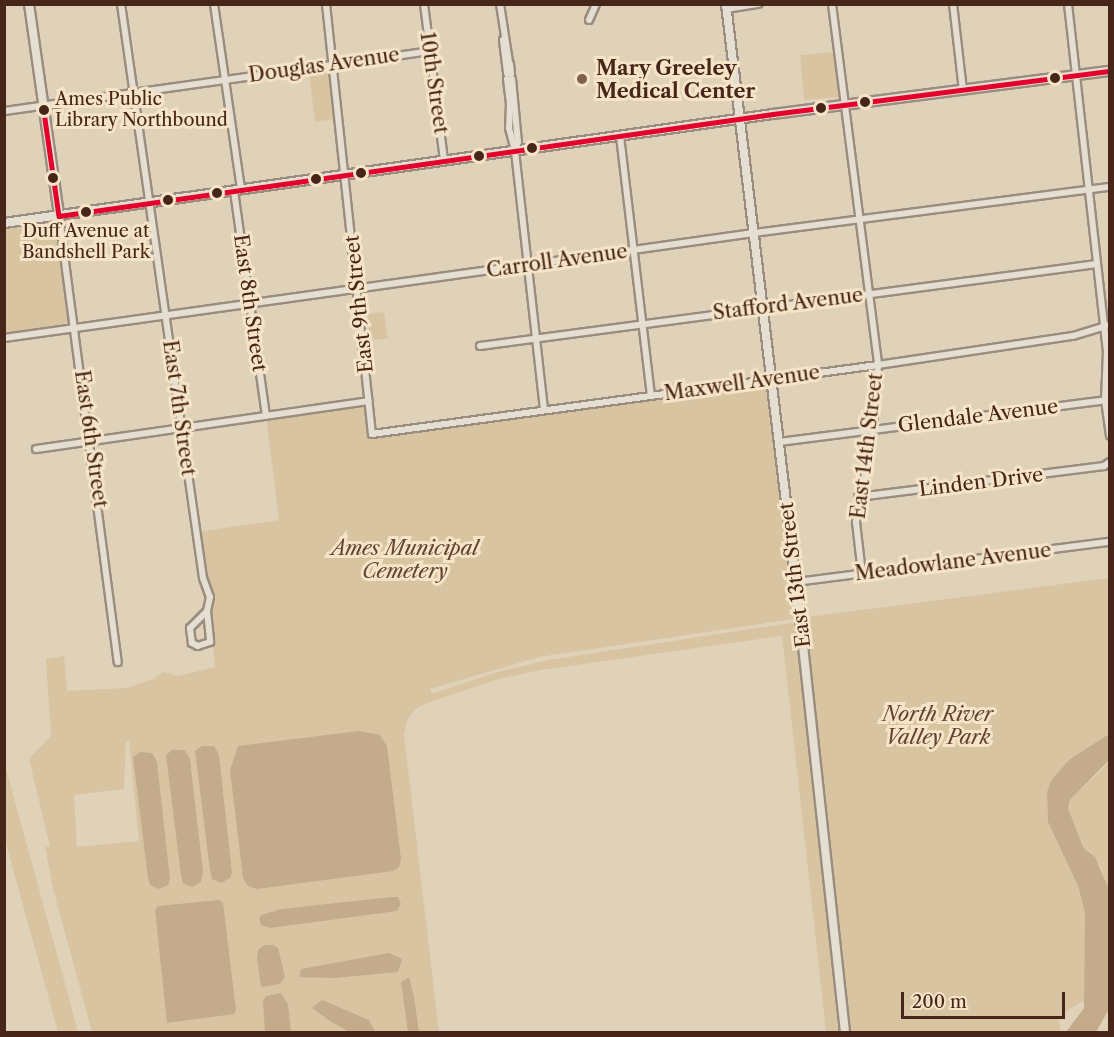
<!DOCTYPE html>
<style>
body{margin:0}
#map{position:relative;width:1114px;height:1037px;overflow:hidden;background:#e0d2b9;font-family:"Libre Caslon Text",serif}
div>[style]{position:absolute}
.green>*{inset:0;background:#d9c4a2;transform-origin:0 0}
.water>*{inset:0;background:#c3ab8c}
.roads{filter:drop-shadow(2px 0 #9a8d7e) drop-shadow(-2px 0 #9a8d7e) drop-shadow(0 2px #9a8d7e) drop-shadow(0 -2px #9a8d7e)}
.street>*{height:6px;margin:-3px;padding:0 3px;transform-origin:3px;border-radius:3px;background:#e5ded2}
.secondary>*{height:8px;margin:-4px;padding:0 4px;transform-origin:4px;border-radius:4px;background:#e5ded2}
.bus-1>*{height:4.5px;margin:-2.25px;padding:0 2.25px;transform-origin:2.25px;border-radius:2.25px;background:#e4002b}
.dots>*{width:16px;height:16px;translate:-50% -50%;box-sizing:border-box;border:3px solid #f5e4c7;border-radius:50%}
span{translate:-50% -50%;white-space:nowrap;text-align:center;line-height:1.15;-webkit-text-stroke:6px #f5e4c7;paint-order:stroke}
.bus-label{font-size:18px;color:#472518}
.left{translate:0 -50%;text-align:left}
.street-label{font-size:20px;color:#472518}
.poi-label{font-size:20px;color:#472518;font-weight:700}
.park-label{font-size:20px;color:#634230;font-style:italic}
.frame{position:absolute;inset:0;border:6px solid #472518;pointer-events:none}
.scale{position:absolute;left:901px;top:992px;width:164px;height:27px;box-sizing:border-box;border:3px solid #472518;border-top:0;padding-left:8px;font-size:18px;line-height:21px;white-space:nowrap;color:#472518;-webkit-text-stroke:4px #f5e4c7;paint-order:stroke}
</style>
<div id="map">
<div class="green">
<div style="left:835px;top:52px;width:45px;height:35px;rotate:85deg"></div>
<div style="left:333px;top:64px;width:55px;height:25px;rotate:83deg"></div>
<div style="clip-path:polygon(50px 223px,56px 227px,70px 323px,5px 335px,4px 229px)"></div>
<div style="clip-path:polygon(384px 312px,388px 338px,375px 340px,369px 332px,367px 314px)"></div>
<div style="clip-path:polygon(evenodd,772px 378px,800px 618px,1109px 578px,1109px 734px,1070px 759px,1052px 779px,1047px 793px,1048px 822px,1078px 886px,1085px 913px,1085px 1002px,1081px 1002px,1058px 1017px,1061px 1032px,845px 1032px,800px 618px,539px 657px,430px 689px,432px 694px,497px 672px,548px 660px,791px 623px,795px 625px,826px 894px,838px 1032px,826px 1032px,782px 636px,541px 670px,499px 679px,433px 701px,418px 707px,408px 718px,404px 734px,439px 1032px,92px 1032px,53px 889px,45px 847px,50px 847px,29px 759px,51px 736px,46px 659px,64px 656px,67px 691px,126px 688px,153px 679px,163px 672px,178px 676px,215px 667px,209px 604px,197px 532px,279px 520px,266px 416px,369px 401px,372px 434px,772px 378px,129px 741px,139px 841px,77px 847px,74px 795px,124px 789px,126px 742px,129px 741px)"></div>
<div style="clip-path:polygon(1109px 757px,1109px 899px,1102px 869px,1090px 851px,1083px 847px,1068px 808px,1070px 800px,1104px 767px)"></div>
<div style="clip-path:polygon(5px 765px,69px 998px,78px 1032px,58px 1032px,5px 840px)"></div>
</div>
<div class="water">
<div style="clip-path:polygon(359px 731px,380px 735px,387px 746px,401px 859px,399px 867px,393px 871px,257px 889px,248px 886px,243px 878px,230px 770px,238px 746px)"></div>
<div style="clip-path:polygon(1109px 734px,1108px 761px,1070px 800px,1068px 808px,1083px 847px,1095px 857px,1108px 887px,1109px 1009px,1096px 1032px,1066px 1032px,1084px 1008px,1085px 913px,1078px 886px,1048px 822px,1047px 792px,1052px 779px,1070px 759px)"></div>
<div style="clip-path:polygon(202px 746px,214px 746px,219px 755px,232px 873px,230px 878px,221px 883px,212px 879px,210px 871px,195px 751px)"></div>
<div style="clip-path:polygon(172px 750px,185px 750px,190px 759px,203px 872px,201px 882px,192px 887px,183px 883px,181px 875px,166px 755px)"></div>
<div style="clip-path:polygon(140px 752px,152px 753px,157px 762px,170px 879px,168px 885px,159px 889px,150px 885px,148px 878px,133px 757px)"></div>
<div style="clip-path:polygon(392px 897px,398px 897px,401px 904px,397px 911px,270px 928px,261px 925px,259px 919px,261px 915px,281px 909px)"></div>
<div style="clip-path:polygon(219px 900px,223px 903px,236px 1010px,234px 1014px,167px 1023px,155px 910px,158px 906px)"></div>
<div style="clip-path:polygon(264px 945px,273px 945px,278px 948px,285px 977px,280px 984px,261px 987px,257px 958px,258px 950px)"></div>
<div style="clip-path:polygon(389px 953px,402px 959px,398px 972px,334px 978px,299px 977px,301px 969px)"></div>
<div style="clip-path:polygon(409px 977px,414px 997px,419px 1032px,408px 1032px,401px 982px)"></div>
<div style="clip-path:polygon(281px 993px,288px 1004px,291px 1032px,265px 1032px,263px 1001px,266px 996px)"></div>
<div style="clip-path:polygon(322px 1000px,369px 1020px,375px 1032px,349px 1032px,330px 1021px,312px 1008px)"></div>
</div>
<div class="roads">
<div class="street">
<div style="left:121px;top:4px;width:580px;rotate:81.87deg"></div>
<div style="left:203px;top:578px;width:20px;rotate:70deg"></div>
<div style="left:210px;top:597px;width:14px;rotate:102deg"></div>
<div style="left:207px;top:611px;width:31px;rotate:84deg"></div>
<div style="left:210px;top:642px;width:13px;rotate:162deg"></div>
<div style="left:198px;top:646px;width:7px;rotate:-153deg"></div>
<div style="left:192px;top:643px;width:15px;rotate:-98deg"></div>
<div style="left:190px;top:628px;width:24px;rotate:-45deg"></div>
<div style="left:214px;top:4px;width:188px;rotate:81.7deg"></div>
<div style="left:326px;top:4px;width:432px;rotate:83.9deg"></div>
<div style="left:372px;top:434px;width:511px;rotate:-7.77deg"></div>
<div style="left:878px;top:365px;width:197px;rotate:-8.5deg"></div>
<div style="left:1073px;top:336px;width:39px;rotate:-17deg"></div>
<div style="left:424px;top:4px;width:158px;rotate:82.7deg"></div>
<div style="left:500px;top:4px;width:59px;rotate:81.2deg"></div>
<div style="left:832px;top:4px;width:364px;rotate:82.7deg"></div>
<div style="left:878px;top:365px;width:65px;rotate:94.4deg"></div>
<div style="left:873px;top:430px;width:94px;rotate:100.5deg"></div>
<div style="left:856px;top:522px;width:52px;rotate:83.4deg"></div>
<div style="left:953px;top:4px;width:87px;rotate:83.4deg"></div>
<div style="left:1068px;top:4px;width:349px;rotate:83.6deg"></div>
<div style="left:1107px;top:351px;width:49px;rotate:92.3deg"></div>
<div style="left:1105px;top:400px;width:36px;rotate:82deg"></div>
<div style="left:726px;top:9px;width:33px;rotate:-9deg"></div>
<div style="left:589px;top:20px;width:17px;rotate:-66deg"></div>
<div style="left:503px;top:40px;width:34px;rotate:83deg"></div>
<div style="left:510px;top:64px;width:10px;rotate:84deg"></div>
<div style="left:507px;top:79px;width:24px;rotate:83deg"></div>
<div style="left:510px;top:103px;width:25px;rotate:92deg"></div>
<div style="left:509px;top:128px;width:24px;rotate:75deg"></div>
<div style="left:515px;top:151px;width:260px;rotate:83.6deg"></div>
<div style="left:512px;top:79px;width:63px;rotate:84.6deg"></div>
<div style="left:518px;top:142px;width:9px;rotate:111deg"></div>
<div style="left:4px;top:111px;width:429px;rotate:-8deg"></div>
<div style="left:620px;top:136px;width:261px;rotate:83.2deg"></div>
<div style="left:234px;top:191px;width:227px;rotate:81.9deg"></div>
<div style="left:59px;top:216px;width:450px;rotate:82.5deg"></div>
<div style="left:4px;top:338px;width:757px;rotate:-7.97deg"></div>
<div style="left:754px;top:233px;width:359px;rotate:-7.4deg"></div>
<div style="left:480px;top:346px;width:622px;rotate:-7.57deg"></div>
<div style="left:779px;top:442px;width:329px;rotate:-7.3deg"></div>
<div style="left:36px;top:449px;width:336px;rotate:-8.2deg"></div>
<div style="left:858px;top:497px;width:248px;rotate:-7.2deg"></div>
<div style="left:1104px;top:466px;width:7px;rotate:-34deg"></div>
<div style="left:796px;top:582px;width:317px;rotate:-7.3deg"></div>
</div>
<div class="secondary">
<div style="left:29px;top:4px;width:214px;rotate:81.9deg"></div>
<div style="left:726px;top:4px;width:618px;rotate:83.13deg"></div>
<div style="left:800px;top:618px;width:416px;rotate:83.8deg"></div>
<div style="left:4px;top:223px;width:777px;rotate:-8.07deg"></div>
<div style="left:773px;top:114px;width:340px;rotate:-7.3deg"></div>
</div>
</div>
<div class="bus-1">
<div style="left:43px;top:105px;width:112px;rotate:81.8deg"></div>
<div style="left:59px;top:216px;width:721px;rotate:-8.13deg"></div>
<div style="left:773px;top:114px;width:340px;rotate:-7.3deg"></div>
</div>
<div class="dots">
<div style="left:1055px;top:78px;background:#472518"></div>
<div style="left:582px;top:79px;background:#7d6250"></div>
<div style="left:865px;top:102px;background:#472518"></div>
<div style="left:821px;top:108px;background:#472518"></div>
<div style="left:44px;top:110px;background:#472518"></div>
<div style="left:532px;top:148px;background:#472518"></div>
<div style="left:479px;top:156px;background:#472518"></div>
<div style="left:361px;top:173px;background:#472518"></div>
<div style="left:53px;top:178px;background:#472518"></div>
<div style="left:316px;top:179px;background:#472518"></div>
<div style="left:217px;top:193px;background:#472518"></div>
<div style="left:168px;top:200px;background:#472518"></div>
<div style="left:86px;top:212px;background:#472518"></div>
</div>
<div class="bus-label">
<span class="left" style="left:55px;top:110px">Ames Public<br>Library Northbound</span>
<span style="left:86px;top:242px">Duff Avenue at<br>Bandshell Park</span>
</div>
<div class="street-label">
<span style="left:324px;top:65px;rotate:-8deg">Douglas Avenue</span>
<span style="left:434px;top:83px;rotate:82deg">10th Street</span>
<span style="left:557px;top:261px;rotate:-8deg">Carroll Avenue</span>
<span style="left:250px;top:303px;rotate:82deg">East 8th Street</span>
<span style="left:359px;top:304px;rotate:-96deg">East 9th Street</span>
<span style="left:788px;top:304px;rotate:-7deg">Stafford Avenue</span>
<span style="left:742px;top:383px;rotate:-8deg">Maxwell Avenue</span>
<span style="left:179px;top:408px;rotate:82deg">East 7th Street</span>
<span style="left:978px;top:416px;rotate:-7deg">Glendale Avenue</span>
<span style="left:91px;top:439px;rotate:82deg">East 6th Street</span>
<span style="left:867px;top:446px;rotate:-83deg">East 14th Street</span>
<span style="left:981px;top:482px;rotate:-7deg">Linden Drive</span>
<span style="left:953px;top:562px;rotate:-7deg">Meadowlane Avenue</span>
<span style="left:795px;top:575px;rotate:-97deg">East 13th Street</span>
</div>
<div class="poi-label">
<span class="left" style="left:596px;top:80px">Mary Greeley<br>Medical Center</span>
</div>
<div class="park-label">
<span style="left:405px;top:560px">Ames Municipal<br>Cemetery</span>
<span style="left:938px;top:726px">North River<br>Valley Park</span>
</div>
<div class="frame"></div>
<div class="scale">200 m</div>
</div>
